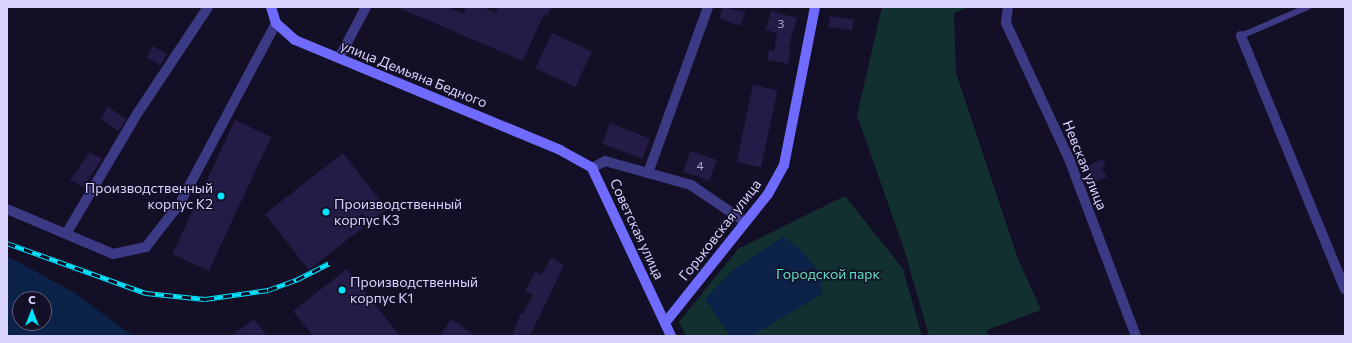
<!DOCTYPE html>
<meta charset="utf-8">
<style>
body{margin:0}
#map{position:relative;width:1352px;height:343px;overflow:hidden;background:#130f26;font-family:Commissioner,sans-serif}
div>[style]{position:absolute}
.green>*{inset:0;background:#12302f}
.water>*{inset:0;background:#0c2248}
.building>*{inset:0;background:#241b47;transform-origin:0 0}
.lane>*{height:5.5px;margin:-2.75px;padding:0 2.75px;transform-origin:2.75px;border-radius:2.75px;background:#3d3a85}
.street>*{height:10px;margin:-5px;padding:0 5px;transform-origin:5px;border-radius:5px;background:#3d3a85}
.secondary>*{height:10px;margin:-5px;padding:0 5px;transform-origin:5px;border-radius:5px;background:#6f6bff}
.rail>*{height:4.5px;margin-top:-2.25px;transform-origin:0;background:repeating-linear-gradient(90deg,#130f26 0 9px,#00e5ff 0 18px);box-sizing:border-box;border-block:1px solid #00e5ff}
.dots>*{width:11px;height:11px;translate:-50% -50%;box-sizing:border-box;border:2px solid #130f26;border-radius:50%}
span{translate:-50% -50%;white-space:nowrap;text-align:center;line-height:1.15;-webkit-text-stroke:3px #130f26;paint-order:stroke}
.number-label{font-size:12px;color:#aca6d1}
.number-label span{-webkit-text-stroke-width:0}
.street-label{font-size:14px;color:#d9d4ff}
.poi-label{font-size:14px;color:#d9d4ff}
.right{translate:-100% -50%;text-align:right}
.left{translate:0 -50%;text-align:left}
.park-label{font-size:14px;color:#5fe0c0}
.frame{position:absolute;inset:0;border:8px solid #d9d4ff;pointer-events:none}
.north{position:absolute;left:12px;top:291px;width:40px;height:40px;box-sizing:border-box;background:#130f26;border:1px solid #625e7d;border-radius:50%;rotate:0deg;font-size:11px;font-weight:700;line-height:16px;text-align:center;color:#d9d4ff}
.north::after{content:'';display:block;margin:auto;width:14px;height:18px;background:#00e5ff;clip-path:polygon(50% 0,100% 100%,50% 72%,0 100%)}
</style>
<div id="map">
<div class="green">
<div style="clip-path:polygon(882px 7px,969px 7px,954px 13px,956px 73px,1018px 259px,1041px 310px,987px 330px,988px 336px,929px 336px,905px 252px,857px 115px)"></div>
<div style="clip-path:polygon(845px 196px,903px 269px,922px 336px,686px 336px,679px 322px,738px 249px)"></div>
</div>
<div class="water">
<div style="clip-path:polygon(783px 237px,797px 246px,821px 273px,822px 294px,751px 336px,730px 336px,705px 299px,732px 271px)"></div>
<div style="clip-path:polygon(evenodd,7px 256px,75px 293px,133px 336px,7px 336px,7px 256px,20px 299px,44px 299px,44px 323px,20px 323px,20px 299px)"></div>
</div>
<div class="building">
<div style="clip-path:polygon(397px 7px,447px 7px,463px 14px,466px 7px,483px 7px,496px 13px,498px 7px,551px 7px,547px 16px,544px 14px,523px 61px)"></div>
<div style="clip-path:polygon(723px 7px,746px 12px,740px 26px,719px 18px)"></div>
<div style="clip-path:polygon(771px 11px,797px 18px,788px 49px,791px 49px,788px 64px,767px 60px,769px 50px,774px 51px,777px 33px,766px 30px)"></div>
<div style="left:830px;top:16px;width:24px;height:11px;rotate:9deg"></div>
<div style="left:552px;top:33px;width:44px;height:39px;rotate:25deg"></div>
<div style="left:153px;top:46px;width:16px;height:13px;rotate:30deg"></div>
<div style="left:753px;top:85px;width:25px;height:79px;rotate:12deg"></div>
<div style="left:108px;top:107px;width:22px;height:14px;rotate:34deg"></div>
<div style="left:235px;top:120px;width:40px;height:148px;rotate:25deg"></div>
<div style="left:610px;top:123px;width:43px;height:22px;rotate:21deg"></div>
<div style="left:690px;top:151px;width:28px;height:22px;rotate:18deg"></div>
<div style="clip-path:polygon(90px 152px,102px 159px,84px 187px,70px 180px)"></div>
<div style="left:343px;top:153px;width:71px;height:99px;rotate:52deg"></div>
<div style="clip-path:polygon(1102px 159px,1106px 166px,1102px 168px,1107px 177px,1094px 183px,1087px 170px,1090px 168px,1088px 166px)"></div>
<div style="clip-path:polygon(551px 258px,564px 265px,531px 334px,512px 336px,521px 313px,523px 314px,533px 295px,525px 291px,535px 272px,541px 275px)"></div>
<div style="clip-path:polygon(347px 269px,400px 336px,313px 336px,293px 311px)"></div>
<div style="clip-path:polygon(254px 319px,267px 336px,231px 336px)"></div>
<div style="clip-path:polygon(451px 319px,476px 336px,440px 336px)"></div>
</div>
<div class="lane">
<div style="left:1241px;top:36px;width:73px;rotate:-23.4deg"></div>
</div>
<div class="street">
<div style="left:1008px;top:7px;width:16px;rotate:97deg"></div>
<div style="left:1006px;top:23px;width:150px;rotate:65.1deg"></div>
<div style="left:1069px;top:159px;width:189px;rotate:69.3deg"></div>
<div style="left:1241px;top:36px;width:274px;rotate:67.7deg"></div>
<div style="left:339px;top:58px;width:58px;rotate:-62.1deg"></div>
<div style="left:592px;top:168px;width:15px;rotate:-28deg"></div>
<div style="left:605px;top:161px;width:89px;rotate:15.6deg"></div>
<div style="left:691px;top:185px;width:65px;rotate:34.4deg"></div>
<div style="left:648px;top:173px;width:177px;rotate:-70.1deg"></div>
<div style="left:7px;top:209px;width:115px;rotate:23deg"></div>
<div style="left:113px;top:254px;width:34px;rotate:-12deg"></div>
<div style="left:146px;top:247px;width:56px;rotate:-52.3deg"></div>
<div style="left:180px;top:203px;width:204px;rotate:-61.9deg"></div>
<div style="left:66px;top:234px;width:139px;rotate:-59.4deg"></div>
<div style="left:137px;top:114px;width:128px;rotate:-56.4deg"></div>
</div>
<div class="secondary">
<div style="left:271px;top:7px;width:17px;rotate:73deg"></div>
<div style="left:276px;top:23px;width:25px;rotate:42deg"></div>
<div style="left:295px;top:40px;width:287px;rotate:22.5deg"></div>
<div style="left:560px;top:150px;width:37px;rotate:29deg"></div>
<div style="left:592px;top:168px;width:186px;rotate:64.8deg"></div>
<div style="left:665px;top:323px;width:165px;rotate:-51.4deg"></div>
<div style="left:768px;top:194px;width:33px;rotate:-61deg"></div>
<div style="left:784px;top:165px;width:161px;rotate:-78.9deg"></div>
</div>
<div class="rail">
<div style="left:7px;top:243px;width:148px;rotate:19.8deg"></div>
<div style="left:146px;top:293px;width:59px;rotate:5.8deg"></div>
<div style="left:205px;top:299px;width:64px;rotate:-8.1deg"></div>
<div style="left:268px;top:290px;width:30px;rotate:-20deg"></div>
<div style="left:296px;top:280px;width:37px;rotate:-27deg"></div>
</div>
<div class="dots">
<div style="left:221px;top:196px;background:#00e5ff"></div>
<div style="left:326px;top:212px;background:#00e5ff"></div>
<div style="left:342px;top:290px;background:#00e5ff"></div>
</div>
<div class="number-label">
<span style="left:781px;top:24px">3</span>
<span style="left:700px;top:166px">4</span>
</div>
<div class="street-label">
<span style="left:414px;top:74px;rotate:22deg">улица Демьяна Бедного</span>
<span style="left:1085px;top:165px;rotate:68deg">Невская улица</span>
<span style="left:637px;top:229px;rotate:65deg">Советская улица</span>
<span style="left:720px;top:230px;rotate:-52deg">Горьковская улица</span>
</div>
<div class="poi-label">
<span class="right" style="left:213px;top:196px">Производственный<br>корпус K2</span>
<span class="left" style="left:334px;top:212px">Производственный<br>корпус K3</span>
<span class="left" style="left:350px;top:290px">Производственный<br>корпус K1</span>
</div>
<div class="park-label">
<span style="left:828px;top:274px">Городской парк</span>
</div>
<div class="frame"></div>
<div class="north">С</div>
</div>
